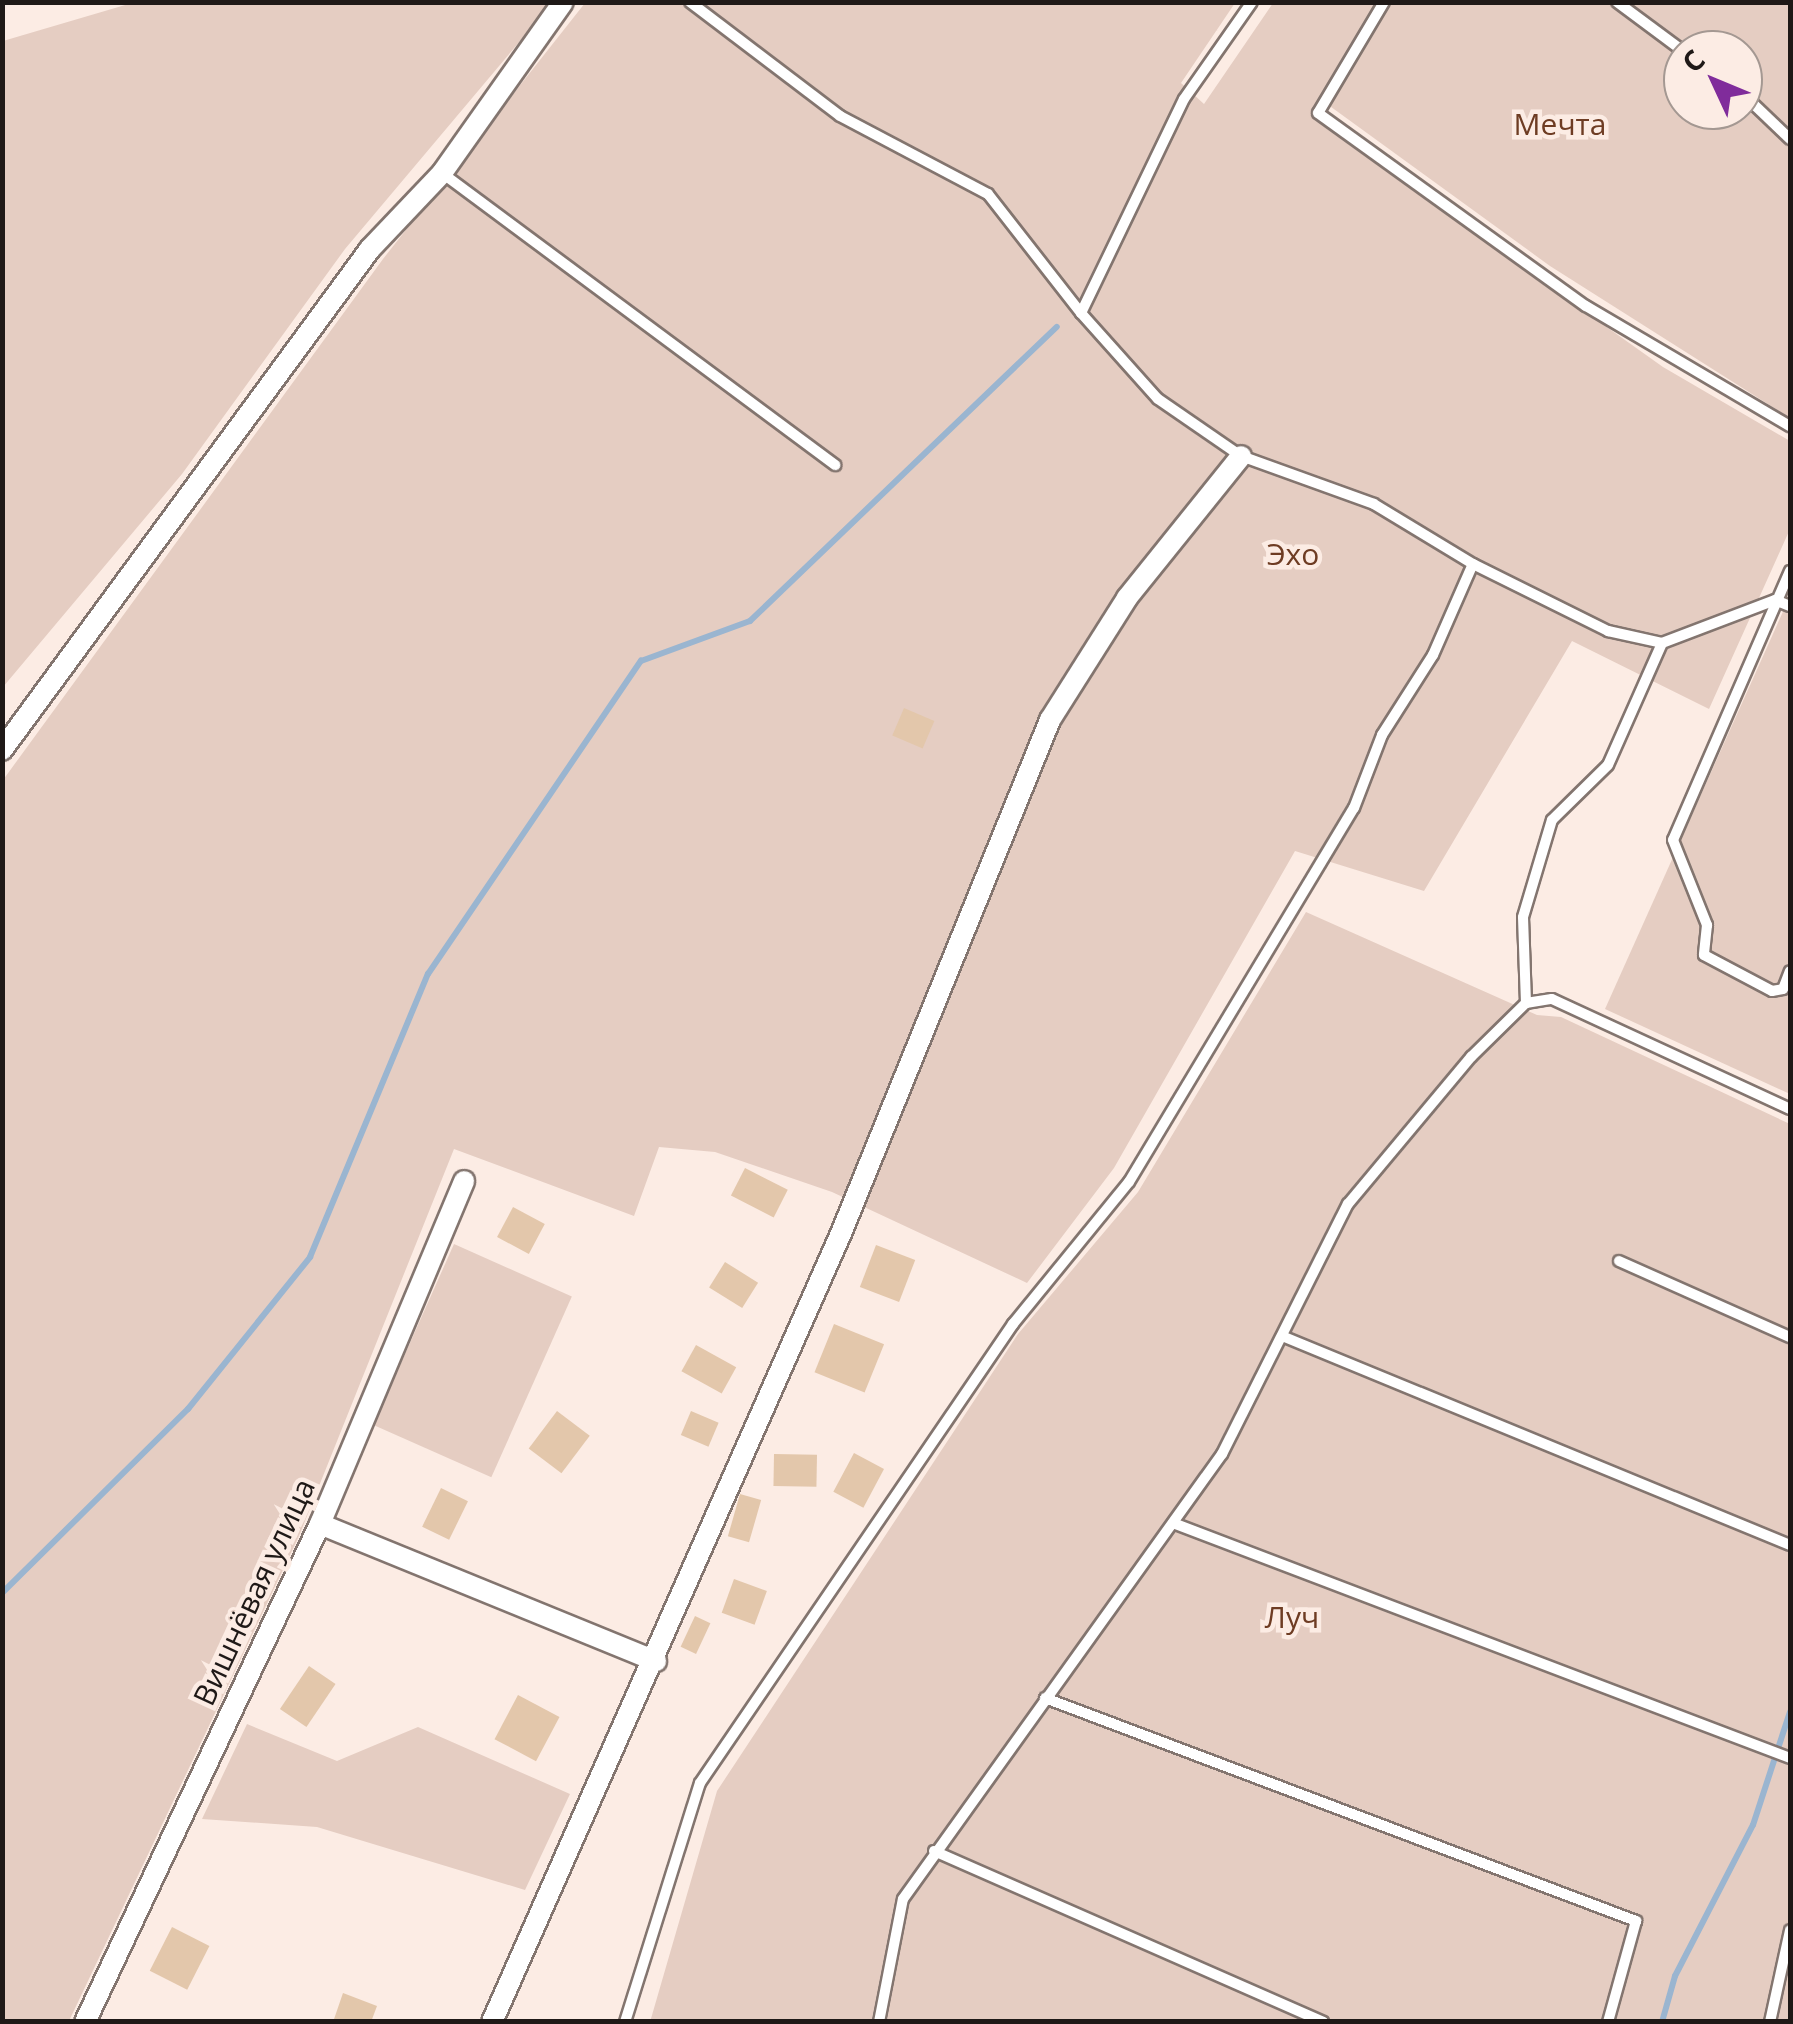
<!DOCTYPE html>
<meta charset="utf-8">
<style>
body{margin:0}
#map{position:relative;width:1793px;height:2024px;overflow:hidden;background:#fcece4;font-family:"Open Sans",sans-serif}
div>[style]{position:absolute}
.green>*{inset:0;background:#e5cdc2;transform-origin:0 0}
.stream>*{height:6px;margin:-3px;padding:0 3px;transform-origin:3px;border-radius:3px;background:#9ab5d0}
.building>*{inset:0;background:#e3c7ab;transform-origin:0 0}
.roads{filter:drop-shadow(2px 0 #83756f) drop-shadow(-2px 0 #83756f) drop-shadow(0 2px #83756f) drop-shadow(0 -2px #83756f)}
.lane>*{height:10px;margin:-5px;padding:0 5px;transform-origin:5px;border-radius:5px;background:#fff}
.street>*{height:20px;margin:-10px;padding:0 10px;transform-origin:10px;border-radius:10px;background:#fff}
span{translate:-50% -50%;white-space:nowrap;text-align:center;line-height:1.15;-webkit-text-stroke:9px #fcece4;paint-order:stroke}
.park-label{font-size:30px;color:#6e3c23}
.street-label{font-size:30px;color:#1f1917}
.frame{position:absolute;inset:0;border:5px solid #1f1917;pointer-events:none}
.north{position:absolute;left:1663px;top:30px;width:100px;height:100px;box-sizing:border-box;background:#fcece4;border:2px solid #a49892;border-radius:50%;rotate:314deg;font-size:28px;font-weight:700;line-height:40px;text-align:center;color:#1f1917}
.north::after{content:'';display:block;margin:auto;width:35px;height:45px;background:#802c9b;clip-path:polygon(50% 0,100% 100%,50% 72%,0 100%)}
</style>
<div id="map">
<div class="green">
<div style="clip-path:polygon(132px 3px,552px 3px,345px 249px,182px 474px,3px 687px,3px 41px)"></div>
<div style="clip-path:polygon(evenodd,585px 3px,1235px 3px,1181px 83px,1204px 104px,1273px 3px,1790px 3px,1790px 418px,1550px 266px,1327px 104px,1314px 119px,1663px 367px,1790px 441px,1790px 529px,1709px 709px,1572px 641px,1424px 891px,1295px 851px,1114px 1168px,1027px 1283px,832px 1192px,715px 1152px,659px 1147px,634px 1216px,454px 1149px,299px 1536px,69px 2021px,3px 2021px,3px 780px,383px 259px,585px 3px,1683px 50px,1743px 50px,1743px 110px,1683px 110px,1683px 50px)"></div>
<div style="clip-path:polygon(1790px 596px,1790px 1094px,1605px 1009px)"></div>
<div style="clip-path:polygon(1306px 912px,1537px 1015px,1561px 1017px,1790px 1124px,1790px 2021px,650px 2022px,717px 1791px,1018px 1334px,1138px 1192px)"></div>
<div style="left:454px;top:1244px;width:129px;height:198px;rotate:24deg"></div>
<div style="clip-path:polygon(247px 1724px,337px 1761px,418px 1727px,570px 1794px,525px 1890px,317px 1827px,202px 1819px)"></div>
</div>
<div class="stream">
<div style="left:2px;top:1593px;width:262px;rotate:-44.7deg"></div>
<div style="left:188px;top:1409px;width:195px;rotate:-51.2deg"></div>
<div style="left:310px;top:1257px;width:307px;rotate:-67.4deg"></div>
<div style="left:428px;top:974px;width:379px;rotate:-55.8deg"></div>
<div style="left:641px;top:661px;width:116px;rotate:-20.2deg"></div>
<div style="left:750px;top:621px;width:425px;rotate:-43.8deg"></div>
<div style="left:1662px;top:2022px;width:48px;rotate:-74.2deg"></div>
<div style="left:1675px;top:1976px;width:170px;rotate:-62.7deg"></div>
<div style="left:1753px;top:1825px;width:119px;rotate:-71.9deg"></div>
</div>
<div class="building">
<div style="left:904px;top:708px;width:33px;height:30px;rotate:23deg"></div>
<div style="left:745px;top:1168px;width:48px;height:31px;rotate:27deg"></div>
<div style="left:513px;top:1207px;width:36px;height:34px;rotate:28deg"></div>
<div style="left:876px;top:1245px;width:42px;height:45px;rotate:21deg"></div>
<div style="left:725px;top:1262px;width:39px;height:30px;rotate:32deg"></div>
<div style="left:834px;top:1324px;width:54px;height:52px;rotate:22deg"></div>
<div style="left:696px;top:1345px;width:46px;height:30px;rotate:29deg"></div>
<div style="left:557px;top:1411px;width:41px;height:47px;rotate:37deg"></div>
<div style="left:691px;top:1411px;width:30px;height:26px;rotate:23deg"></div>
<div style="left:854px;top:1453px;width:34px;height:44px;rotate:28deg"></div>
<div style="left:774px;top:1454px;width:43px;height:32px;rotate:1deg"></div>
<div style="left:441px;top:1488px;width:30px;height:43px;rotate:26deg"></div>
<div style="left:740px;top:1494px;width:22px;height:44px;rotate:16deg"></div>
<div style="left:734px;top:1579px;width:35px;height:36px;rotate:20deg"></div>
<div style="left:695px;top:1616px;width:17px;height:34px;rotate:25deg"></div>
<div style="left:309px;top:1666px;width:32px;height:52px;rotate:34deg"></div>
<div style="left:518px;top:1695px;width:47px;height:50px;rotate:28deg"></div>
<div style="left:172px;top:1927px;width:42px;height:49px;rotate:27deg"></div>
<div style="clip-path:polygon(343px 1993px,377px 2006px,371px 2022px,333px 2022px)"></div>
</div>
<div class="roads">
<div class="lane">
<div style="left:690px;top:2px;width:188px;rotate:37.2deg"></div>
<div style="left:840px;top:116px;width:167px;rotate:27.8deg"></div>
<div style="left:988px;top:194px;width:151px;rotate:52deg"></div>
<div style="left:1081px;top:313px;width:237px;rotate:-64.3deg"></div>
<div style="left:1184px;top:99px;width:118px;rotate:-55deg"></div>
<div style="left:1384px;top:2px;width:129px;rotate:120.7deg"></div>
<div style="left:1318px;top:113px;width:330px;rotate:35.8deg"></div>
<div style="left:1586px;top:306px;width:237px;rotate:30.5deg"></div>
<div style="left:1617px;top:2px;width:82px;rotate:36.6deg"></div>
<div style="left:1743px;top:94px;width:65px;rotate:43.8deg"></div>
<div style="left:442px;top:173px;width:490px;rotate:36.6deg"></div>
<div style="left:1081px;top:313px;width:115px;rotate:48.2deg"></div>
<div style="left:1158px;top:399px;width:101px;rotate:34.5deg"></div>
<div style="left:1241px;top:456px;width:141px;rotate:19.8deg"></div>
<div style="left:1374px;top:504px;width:116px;rotate:31.2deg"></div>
<div style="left:1790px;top:571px;width:293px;rotate:113.5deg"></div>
<div style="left:1673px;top:840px;width:92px;rotate:68.2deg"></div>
<div style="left:1707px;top:925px;width:30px;rotate:96deg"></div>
<div style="left:1704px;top:955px;width:77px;rotate:27.9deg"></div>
<div style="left:1772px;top:991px;width:11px;rotate:-10deg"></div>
<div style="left:1783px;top:989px;width:19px;rotate:-69deg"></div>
<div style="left:1526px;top:1003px;width:86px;rotate:-92deg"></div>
<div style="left:1523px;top:917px;width:101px;rotate:-73.4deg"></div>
<div style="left:1552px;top:820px;width:78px;rotate:-44.5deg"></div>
<div style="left:1608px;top:765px;width:133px;rotate:-66.1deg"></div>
<div style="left:1662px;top:643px;width:121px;rotate:-20.8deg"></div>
<div style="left:1775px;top:600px;width:16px;rotate:22deg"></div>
<div style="left:1619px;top:1261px;width:187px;rotate:24deg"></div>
<div style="left:1282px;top:1336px;width:549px;rotate:22.36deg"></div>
<div style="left:1173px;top:1523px;width:660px;rotate:20.85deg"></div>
<div style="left:1045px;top:1698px;width:632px;rotate:20.67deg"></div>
<div style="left:1636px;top:1921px;width:105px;rotate:105.5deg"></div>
<div style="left:934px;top:1851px;width:425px;rotate:23.7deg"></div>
<div style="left:625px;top:2022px;width:250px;rotate:-72.6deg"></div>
<div style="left:700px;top:1783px;width:556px;rotate:-55.71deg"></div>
<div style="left:1013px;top:1324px;width:183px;rotate:-50.8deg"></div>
<div style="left:1129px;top:1182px;width:436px;rotate:-59deg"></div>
<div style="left:1354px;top:808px;width:78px;rotate:-69deg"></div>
<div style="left:1382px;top:735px;width:95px;rotate:-57.5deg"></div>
<div style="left:1433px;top:655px;width:99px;rotate:-66.3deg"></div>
<div style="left:1473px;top:564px;width:151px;rotate:26.4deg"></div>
<div style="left:1608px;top:631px;width:55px;rotate:12.5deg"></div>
<div style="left:879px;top:2022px;width:125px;rotate:-79deg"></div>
<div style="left:903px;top:1899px;width:548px;rotate:-54.37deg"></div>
<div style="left:1222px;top:1454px;width:280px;rotate:-63.3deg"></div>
<div style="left:1348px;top:1204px;width:192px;rotate:-50.1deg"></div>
<div style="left:1471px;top:1057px;width:77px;rotate:-44.5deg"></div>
<div style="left:1526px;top:1003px;width:26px;rotate:-9deg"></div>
<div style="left:1552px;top:999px;width:262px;rotate:24.8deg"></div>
<div style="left:1770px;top:2022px;width:94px;rotate:-77.7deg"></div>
</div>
<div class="street">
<div style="left:2px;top:750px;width:622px;rotate:-53.7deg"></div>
<div style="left:370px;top:249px;width:105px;rotate:-46.5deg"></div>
<div style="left:442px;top:173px;width:209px;rotate:-54.7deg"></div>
<div style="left:320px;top:1524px;width:363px;rotate:22.2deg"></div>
<div style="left:85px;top:2022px;width:551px;rotate:-64.74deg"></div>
<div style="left:320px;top:1524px;width:372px;rotate:-67.2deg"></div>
<div style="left:492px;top:2022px;width:865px;rotate:-66.13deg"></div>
<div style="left:842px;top:1231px;width:552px;rotate:-67.85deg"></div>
<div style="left:1050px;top:720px;width:144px;rotate:-57.7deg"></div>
<div style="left:1127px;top:598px;width:182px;rotate:-51.2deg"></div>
</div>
</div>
<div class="park-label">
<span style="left:1560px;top:124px">Мечта</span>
<span style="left:1293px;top:554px">Эхо</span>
<span style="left:1292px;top:1617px">Луч</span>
</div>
<div class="street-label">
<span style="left:254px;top:1592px;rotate:-65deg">Вишнёвая улица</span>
</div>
<div class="frame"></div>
<div class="north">С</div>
</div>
